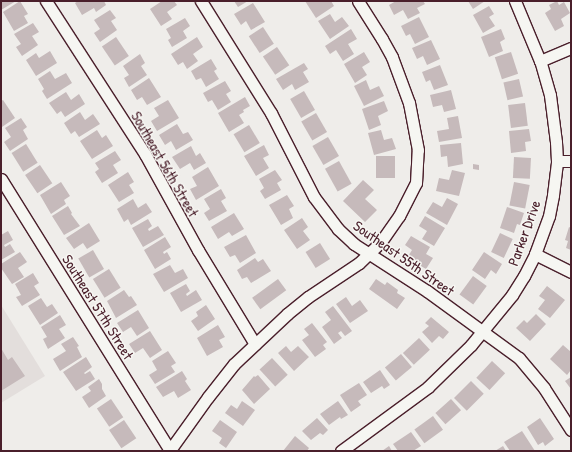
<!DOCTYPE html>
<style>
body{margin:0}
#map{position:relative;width:572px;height:452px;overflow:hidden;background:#efedea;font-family:"Patrick Hand",sans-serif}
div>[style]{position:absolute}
.built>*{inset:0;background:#e3dedc}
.building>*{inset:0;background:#c6babb;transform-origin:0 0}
.roads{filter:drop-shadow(1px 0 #4a1f2b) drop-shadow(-1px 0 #4a1f2b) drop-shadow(0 1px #4a1f2b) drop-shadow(0 -1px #4a1f2b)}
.street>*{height:11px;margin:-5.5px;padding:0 5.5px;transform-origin:5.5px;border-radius:5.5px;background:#f6f6f2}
span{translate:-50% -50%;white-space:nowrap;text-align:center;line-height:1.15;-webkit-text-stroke:3px #f6f6f2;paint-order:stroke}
.street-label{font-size:15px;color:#4a1f2b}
.frame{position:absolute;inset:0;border:2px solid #4a1f2b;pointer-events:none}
</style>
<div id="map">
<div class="built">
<div style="clip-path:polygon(1px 305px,45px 376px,1px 403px)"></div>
</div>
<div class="building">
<div style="clip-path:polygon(1px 1px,16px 1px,1px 10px)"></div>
<div style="clip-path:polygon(20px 1px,28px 14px,24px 16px,28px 23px,14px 31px,3px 12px)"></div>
<div style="clip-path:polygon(78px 1px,104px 1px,106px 5px,96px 12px,94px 8px,82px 15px,75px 3px)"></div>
<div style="clip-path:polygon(162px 1px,174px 1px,177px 5px,167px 12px,172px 19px,161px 26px,150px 9px)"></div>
<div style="clip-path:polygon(234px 1px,248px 1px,238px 7px)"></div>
<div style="clip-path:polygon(305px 1px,331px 1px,334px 6px,316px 18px)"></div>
<div style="clip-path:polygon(396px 1px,423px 1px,425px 4px,417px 8px,420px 13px,408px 19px,403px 10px,394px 15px,389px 5px)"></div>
<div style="clip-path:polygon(468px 1px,485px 1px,473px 9px)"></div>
<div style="clip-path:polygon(557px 1px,559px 5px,564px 2px,570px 13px,561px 19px,564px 26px,555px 31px,545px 13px,551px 9px,549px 5px)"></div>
<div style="clip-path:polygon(253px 3px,265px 22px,251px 30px,246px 21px,241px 25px,234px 14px)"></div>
<div style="clip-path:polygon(489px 6px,494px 14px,489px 17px,495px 26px,483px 33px,473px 15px)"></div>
<div style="clip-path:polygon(110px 10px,116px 18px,111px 21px,117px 30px,100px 42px,94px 33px,100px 29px,94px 20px)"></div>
<div style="clip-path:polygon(330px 14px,335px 22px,342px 17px,349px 26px,330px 39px,318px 21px)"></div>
<div style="clip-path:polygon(419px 17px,429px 37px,415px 44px,410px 34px,406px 36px,401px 26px)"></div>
<div style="clip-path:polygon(185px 18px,190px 26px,183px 31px,187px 38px,172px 47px,168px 40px,171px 38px,166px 29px)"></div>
<div style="clip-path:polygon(33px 23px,39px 32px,32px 36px,38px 45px,22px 56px,16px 47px,21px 44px,14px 34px)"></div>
<div style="left:263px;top:27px;width:20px;height:17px;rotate:57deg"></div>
<div style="clip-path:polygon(351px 29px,357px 39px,348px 44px,354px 54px,343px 61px,336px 50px,330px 54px,325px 46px)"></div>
<div style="clip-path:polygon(501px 29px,505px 39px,500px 42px,503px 51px,489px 57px,481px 37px)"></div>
<div style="left:116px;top:37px;width:23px;height:17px;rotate:56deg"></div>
<div style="clip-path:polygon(197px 37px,203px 47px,193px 54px,198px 61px,187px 69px,183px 62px,178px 65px,171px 54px)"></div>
<div style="clip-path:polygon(431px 40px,440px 59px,427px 65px,423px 56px,417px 59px,412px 48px)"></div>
<div style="left:277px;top:47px;width:22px;height:17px;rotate:56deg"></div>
<div style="clip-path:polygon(50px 51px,57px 63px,36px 76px,26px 60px,36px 53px,39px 58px)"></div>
<div style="clip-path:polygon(364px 52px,370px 62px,362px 67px,367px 75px,355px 83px,344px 64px)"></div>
<div style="left:511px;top:52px;width:23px;height:17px;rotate:72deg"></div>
<div style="clip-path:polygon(140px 54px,145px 63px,141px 66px,147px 75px,129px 87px,124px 78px,129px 75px,123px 66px)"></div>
<div style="clip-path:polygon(211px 59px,217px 69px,214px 71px,219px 79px,206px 87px,201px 78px,196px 80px,191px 71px)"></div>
<div style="clip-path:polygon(304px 63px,308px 69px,303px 72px,309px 82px,295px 90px,292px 84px,283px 90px,276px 79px)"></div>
<div style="clip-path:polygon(440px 65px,448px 85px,434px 90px,430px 80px,426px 82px,422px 72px)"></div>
<div style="clip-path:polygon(50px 71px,55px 79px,66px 73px,72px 83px,47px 99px,42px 91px,44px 89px,38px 79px)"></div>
<div style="clip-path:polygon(149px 78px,161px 97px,147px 105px,142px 97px,137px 100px,131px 90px)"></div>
<div style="left:519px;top:79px;width:18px;height:16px;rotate:77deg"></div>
<div style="clip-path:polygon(366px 80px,370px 90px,379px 86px,384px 96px,364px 106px,354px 86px)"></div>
<div style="clip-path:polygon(225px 81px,231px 91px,226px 94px,231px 102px,218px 110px,212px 100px,208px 102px,203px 93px)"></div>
<div style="clip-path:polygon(451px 90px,456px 109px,444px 112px,442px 105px,433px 107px,430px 95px)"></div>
<div style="left:304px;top:91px;width:22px;height:16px;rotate:60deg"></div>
<div style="clip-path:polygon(66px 92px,71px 100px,79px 94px,85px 104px,65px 117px,61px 111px,57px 114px,49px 103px)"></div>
<div style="clip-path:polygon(245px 97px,250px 106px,243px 110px,244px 112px,239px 115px,244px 123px,229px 132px,218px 113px)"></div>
<div style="clip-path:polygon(3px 100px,15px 118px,2px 127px,1px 101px)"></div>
<div style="clip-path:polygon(168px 100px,179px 118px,157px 131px,151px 121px,159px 116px,154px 108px)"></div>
<div style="clip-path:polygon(384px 101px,388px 111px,378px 116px,381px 125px,369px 130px,362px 109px)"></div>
<div style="left:525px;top:103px;width:23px;height:17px;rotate:83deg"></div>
<div style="clip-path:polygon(80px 112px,85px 120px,93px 114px,100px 124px,79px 137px,75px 131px,71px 134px,64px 123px)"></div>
<div style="left:316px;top:113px;width:22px;height:17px;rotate:60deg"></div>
<div style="clip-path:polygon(458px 116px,462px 138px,439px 142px,437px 131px,449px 129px,447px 118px)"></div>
<div style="clip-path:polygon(21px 118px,27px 127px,23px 130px,28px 139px,10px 151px,4px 142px,11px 137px,5px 128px)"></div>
<div style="clip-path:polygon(177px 124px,183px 134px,188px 132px,193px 140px,176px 150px,171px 141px,165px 145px,159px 135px)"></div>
<div style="left:249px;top:125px;width:21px;height:18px;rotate:59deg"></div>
<div style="clip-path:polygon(529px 129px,531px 141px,525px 142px,526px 151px,511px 153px,509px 131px)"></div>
<div style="clip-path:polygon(97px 130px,102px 138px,106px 135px,113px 146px,92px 159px,80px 141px)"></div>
<div style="clip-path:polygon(381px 130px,384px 140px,392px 138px,396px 149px,374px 155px,368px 133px)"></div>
<div style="left:328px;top:137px;width:22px;height:18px;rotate:60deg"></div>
<div style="clip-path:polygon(461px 143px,463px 164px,448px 167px,447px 156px,441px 157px,440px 145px)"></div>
<div style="left:26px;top:144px;width:22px;height:17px;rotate:58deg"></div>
<div style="clip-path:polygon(264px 145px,269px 155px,263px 158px,269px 168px,256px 176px,244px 156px)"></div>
<div style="clip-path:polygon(191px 146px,196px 156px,200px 153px,206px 163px,194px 170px,190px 163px,180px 169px,172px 157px)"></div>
<div style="clip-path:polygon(115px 151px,121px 160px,113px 165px,118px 173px,102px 183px,95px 172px,99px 169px,95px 163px)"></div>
<div style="left:395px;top:156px;width:22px;height:19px;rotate:90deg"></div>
<div style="left:514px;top:157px;width:17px;height:21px;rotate:3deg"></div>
<div style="left:339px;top:161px;width:26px;height:16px;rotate:61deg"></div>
<div style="clip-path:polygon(473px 164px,479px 165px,479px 170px,473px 169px)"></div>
<div style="left:40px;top:165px;width:22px;height:18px;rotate:56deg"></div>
<div style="clip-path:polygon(208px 167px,219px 186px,196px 200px,190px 189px,197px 186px,192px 177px)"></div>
<div style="clip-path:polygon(275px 170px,282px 180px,277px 183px,281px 190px,265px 199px,260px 191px,264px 188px,259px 179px)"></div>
<div style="clip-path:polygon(452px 170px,465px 173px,459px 196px,436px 191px,439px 178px,449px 180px)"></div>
<div style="clip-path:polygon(128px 172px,134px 182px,129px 185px,134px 193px,119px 202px,108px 185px)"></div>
<div style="clip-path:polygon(363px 180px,374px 190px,365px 199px,377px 210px,365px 222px,343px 201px)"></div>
<div style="clip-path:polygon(61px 182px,70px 196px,64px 200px,66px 204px,51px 214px,40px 195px)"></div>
<div style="left:514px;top:182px;width:16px;height:24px;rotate:11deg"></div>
<div style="clip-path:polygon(221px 189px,226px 198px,221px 201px,227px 211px,209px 221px,204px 213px,210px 209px,204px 199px)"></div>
<div style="clip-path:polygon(287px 195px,294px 206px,289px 209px,293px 218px,281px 225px,269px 205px)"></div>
<div style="clip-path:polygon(447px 198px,458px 204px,447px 225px,426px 213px,433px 202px,442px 207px)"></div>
<div style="clip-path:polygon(133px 199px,138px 208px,146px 203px,152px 212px,131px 225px,128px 219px,124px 222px,117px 209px)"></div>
<div style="clip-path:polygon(68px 206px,72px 213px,71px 214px,80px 226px,64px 235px,52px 216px)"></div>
<div style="clip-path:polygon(507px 207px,524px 213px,520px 225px,517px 224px,514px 233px,500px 228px)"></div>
<div style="clip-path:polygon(234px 213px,244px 229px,232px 236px,229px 232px,218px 239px,211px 227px)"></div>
<div style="clip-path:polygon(425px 216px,445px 228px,434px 246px,422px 239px,427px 231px,419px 226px)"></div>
<div style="clip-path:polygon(302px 218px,308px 227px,303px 231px,310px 240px,297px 249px,284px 230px)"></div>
<div style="clip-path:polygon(148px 219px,152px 226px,148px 229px,149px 231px,158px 226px,164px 235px,143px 247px,132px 228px)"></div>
<div style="clip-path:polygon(89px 223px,100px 241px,87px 249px,83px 243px,74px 249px,66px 238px)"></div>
<div style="clip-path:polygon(569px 227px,571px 228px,571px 250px,566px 248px,568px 241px,565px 240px)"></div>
<div style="clip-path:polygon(8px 231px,13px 240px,4px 245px,5px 247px,10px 244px,15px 252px,1px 260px,1px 235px)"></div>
<div style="left:500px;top:233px;width:14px;height:21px;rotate:25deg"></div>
<div style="clip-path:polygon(246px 235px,256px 253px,240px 263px,235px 255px,230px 257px,224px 247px)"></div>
<div style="clip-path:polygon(411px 236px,430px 247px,426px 254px,433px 258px,426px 269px,407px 258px,412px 250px,405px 245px)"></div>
<div style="clip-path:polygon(165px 237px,171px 247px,163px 252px,164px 254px,167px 252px,171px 259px,155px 269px,144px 250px)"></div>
<div style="left:320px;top:243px;width:19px;height:17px;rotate:58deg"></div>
<div style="left:93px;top:250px;width:22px;height:17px;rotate:60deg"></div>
<div style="clip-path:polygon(20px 252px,27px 262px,18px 268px,24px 277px,12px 284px,1px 268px,1px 264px)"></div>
<div style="clip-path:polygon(484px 252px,502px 264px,496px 274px,491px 270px,485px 279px,472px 270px)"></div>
<div style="clip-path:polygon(255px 258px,258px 262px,263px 259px,271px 271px,251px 283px,247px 277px,242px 279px,237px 270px)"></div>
<div style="clip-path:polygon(170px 265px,175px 273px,183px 269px,188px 278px,164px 292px,153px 274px)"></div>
<div style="left:109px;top:269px;width:22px;height:19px;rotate:58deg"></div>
<div style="clip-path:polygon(33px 273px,39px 283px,34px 286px,40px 295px,22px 306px,16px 297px,21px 295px,15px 284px)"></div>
<div style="left:473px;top:276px;width:17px;height:23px;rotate:36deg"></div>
<div style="left:278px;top:279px;width:14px;height:32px;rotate:54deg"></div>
<div style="clip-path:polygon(376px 279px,385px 285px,387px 282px,398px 290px,397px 293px,405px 298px,397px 309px,369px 289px)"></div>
<div style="clip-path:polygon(186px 284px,190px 291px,186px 294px,187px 296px,196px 290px,202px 300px,181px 312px,170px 293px)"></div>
<div style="clip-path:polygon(547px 286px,565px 300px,550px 318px,538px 309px,545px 300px,539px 296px)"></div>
<div style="clip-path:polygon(124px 290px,129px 297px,131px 296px,137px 305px,116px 318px,107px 301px)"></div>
<div style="clip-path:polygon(346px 297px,352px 306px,360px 300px,368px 311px,350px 323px,336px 304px)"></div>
<div style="clip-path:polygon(41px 298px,47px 307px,52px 304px,58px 313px,40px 325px,28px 306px)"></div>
<div style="clip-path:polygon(206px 305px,215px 319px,198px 331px,191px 321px,198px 316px,196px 312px)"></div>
<div style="clip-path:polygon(333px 306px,352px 331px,345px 336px,341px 331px,338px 333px,342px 338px,334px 344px,322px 327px,331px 320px,325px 312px)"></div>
<div style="clip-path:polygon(138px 310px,149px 328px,137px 336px,131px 327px,123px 332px,117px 323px)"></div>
<div style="clip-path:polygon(536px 314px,546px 324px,530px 341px,516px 328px,524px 320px,527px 323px)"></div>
<div style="clip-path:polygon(60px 315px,66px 325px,59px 329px,65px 338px,48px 349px,43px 339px,47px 337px,41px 327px)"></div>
<div style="clip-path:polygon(431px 317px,449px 332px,443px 339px,439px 336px,432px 343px,422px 332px,429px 326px,425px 323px)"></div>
<div style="clip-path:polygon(312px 323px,327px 342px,323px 345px,326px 349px,315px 357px,302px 340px,309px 335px,304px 329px)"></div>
<div style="clip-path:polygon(218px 325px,225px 337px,219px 340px,223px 347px,207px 356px,197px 338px)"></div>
<div style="clip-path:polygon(150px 331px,162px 350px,150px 358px,143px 348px,135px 353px,129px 344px)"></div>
<div style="clip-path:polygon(73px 337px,79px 346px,77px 347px,82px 357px,60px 371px,53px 359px,66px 351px,61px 344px)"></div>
<div style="left:419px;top:338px;width:16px;height:22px;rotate:47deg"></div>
<div style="clip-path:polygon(563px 345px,571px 352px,571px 370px,567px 375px,550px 359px)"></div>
<div style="clip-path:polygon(286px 346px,291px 352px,298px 346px,309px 357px,294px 371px,278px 353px)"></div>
<div style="clip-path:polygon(1px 348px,8px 360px,12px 357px,25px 376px,1px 391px)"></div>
<div style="clip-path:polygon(168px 351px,176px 363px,171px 366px,175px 372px,155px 384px,149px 375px,157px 370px,152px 361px)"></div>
<div style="left:401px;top:354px;width:17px;height:21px;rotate:50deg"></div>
<div style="clip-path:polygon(86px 357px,92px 367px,84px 373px,85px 374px,90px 371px,95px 379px,76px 391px,63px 372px)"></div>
<div style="left:272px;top:358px;width:23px;height:17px;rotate:47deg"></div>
<div style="left:492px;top:361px;width:18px;height:23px;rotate:43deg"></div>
<div style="clip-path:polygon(380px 370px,390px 385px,384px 389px,382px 386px,371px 393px,363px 382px)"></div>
<div style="clip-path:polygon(182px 371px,187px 379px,185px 381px,191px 390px,178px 398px,174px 391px,163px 397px,156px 387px)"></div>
<div style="clip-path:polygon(258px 375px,270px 389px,254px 404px,242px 390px,254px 376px,255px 377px)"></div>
<div style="clip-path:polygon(571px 377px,571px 389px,565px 381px)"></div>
<div style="clip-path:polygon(99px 379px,102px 384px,102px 389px,106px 396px,89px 408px,82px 397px,91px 391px,88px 387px)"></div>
<div style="left:471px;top:381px;width:18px;height:24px;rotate:45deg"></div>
<div style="clip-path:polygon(359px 383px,367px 395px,358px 401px,361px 405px,351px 412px,340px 395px)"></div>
<div style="left:111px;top:399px;width:22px;height:17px;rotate:56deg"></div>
<div style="left:451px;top:399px;width:15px;height:21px;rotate:48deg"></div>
<div style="clip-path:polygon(242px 401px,255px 410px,243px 426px,225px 413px,231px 405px,237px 409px)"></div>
<div style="clip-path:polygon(338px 401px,348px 415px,341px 419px,340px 417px,329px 425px,320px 414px)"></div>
<div style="left:433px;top:416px;width:17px;height:23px;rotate:54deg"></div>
<div style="clip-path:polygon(317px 418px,328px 430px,323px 435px,320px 433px,311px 440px,302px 431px)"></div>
<div style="clip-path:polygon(540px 418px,554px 439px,545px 446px,543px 442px,538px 445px,527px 427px)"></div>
<div style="left:124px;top:420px;width:22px;height:18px;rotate:56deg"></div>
<div style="clip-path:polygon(220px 420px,237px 432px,226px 448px,219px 443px,222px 438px,212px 431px)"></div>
<div style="clip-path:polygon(522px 431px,535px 451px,510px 451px,504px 442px)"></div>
<div style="clip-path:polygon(411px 432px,421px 446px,413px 451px,398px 451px,393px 444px)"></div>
<div style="clip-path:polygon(295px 436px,309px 448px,307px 451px,283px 451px)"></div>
<div style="clip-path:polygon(389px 446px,392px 451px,382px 451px)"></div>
<div style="clip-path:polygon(503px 446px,506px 451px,495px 451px)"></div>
</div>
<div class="roads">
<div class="street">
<div style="left:46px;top:1px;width:182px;rotate:57.1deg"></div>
<div style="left:145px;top:154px;width:110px;rotate:61.1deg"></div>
<div style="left:198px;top:250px;width:110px;rotate:58.8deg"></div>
<div style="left:201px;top:1px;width:132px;rotate:58deg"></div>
<div style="left:271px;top:113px;width:94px;rotate:62.9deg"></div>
<div style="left:314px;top:197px;width:40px;rotate:53deg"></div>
<div style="left:338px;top:229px;width:22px;rotate:43deg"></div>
<div style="left:354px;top:244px;width:87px;rotate:32.8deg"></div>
<div style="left:427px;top:291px;width:114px;rotate:36.1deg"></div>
<div style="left:519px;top:358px;width:39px;rotate:50deg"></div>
<div style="left:544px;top:388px;width:50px;rotate:57.3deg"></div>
<div style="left:540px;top:61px;width:34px;rotate:-23deg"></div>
<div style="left:557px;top:161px;width:14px"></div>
<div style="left:1px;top:179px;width:320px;rotate:58.1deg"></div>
<div style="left:535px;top:254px;width:40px;rotate:26.6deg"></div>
<div style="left:170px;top:450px;width:65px;rotate:-54.4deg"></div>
<div style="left:208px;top:397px;width:42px;rotate:-51.8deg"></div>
<div style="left:234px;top:364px;width:73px;rotate:-43.3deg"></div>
<div style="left:287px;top:314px;width:27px;rotate:-39deg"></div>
<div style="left:308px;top:297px;width:61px;rotate:-33.7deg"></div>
<div style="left:359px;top:263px;width:29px;rotate:-44deg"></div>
<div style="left:380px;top:243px;width:33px;rotate:-55deg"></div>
<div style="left:399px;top:216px;width:37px;rotate:-63deg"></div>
<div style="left:416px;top:183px;width:33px;rotate:-87deg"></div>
<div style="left:418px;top:150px;width:48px;rotate:-100.8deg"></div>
<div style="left:409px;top:103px;width:49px;rotate:-110.3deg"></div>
<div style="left:392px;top:57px;width:21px;rotate:-119deg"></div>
<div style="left:382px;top:39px;width:45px;rotate:-122.3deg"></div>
<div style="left:341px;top:451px;width:108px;rotate:-36.3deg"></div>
<div style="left:428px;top:387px;width:60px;rotate:-44.3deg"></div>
<div style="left:471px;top:345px;width:65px;rotate:-50.6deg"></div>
<div style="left:512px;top:295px;width:22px;rotate:-58deg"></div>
<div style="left:524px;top:276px;width:25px;rotate:-63deg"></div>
<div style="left:535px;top:254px;width:40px;rotate:-69.8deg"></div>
<div style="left:549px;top:216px;width:21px;rotate:-79deg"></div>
<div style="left:553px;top:195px;width:34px;rotate:-83deg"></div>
<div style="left:557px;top:161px;width:19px;rotate:-93deg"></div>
<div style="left:556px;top:142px;width:47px;rotate:-97.3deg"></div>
<div style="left:550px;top:95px;width:35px;rotate:-106deg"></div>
<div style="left:540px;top:61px;width:65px;rotate:-112.6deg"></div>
</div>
</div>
<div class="street-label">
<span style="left:165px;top:164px;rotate:60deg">Southeast 56th Street</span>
<span style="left:524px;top:233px;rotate:-70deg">Parker Drive</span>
<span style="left:404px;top:258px;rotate:35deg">Southeast 55th Street</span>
<span style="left:98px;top:307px;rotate:58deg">Southeast 57th Street</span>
</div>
<div class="frame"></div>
</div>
